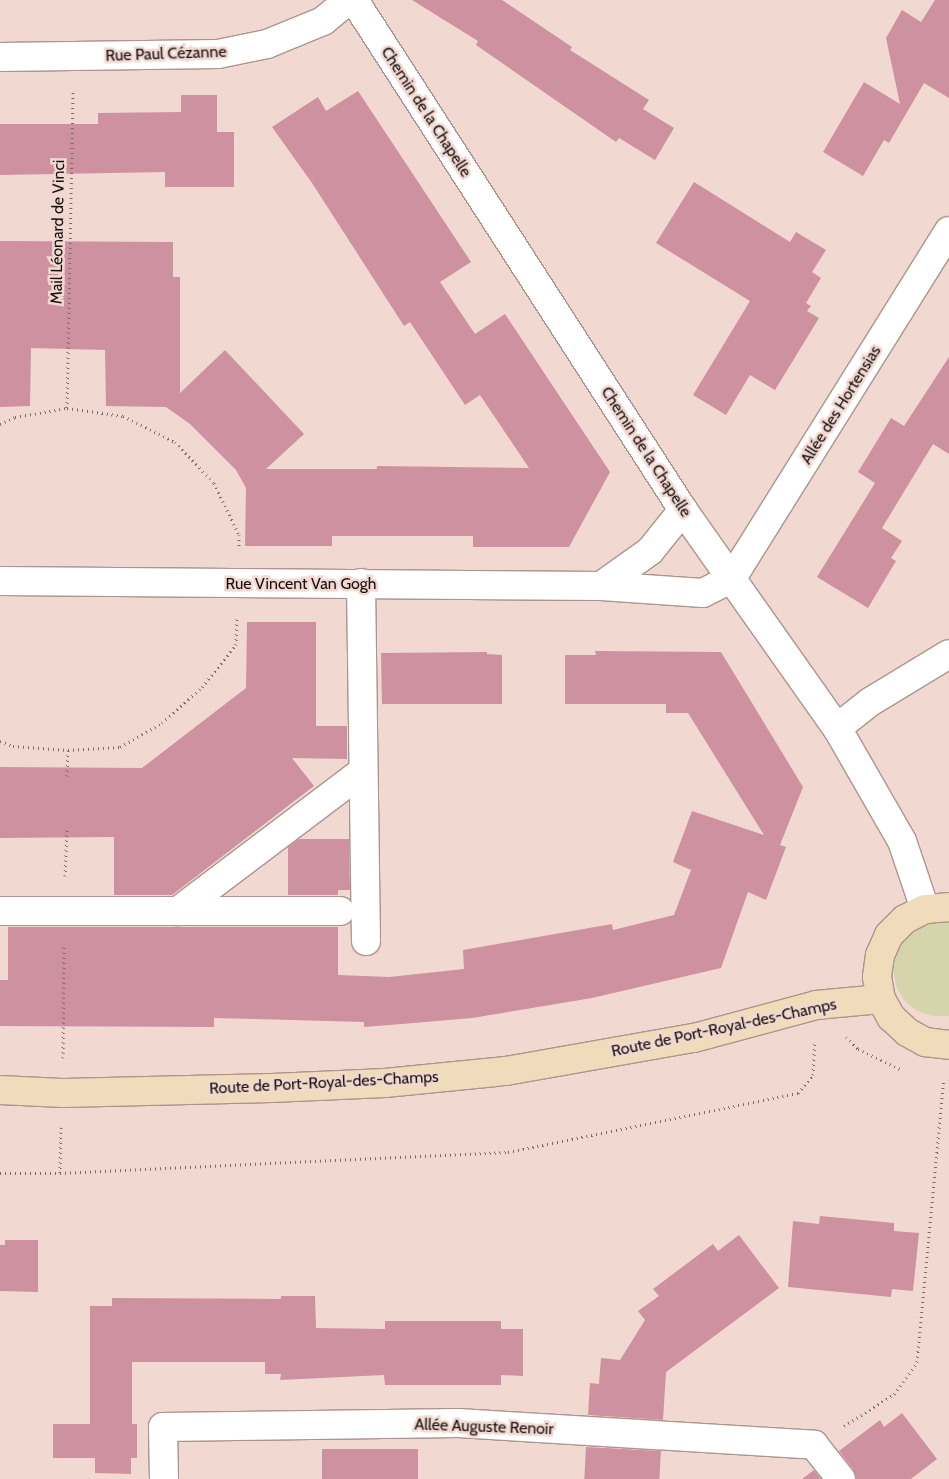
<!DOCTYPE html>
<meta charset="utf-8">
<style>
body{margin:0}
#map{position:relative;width:949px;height:1479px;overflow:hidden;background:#f1d9d2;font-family:Cabin,sans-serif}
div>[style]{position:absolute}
.green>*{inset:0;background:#d6d4aa}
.building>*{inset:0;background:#ce919f;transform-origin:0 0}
.path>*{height:3px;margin-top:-1.5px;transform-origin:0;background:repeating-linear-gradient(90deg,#7c6c68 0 1px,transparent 0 5px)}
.roads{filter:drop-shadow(1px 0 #ac958e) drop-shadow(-1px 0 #ac958e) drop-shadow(0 1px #ac958e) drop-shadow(0 -1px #ac958e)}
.minor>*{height:28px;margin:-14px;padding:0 14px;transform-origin:14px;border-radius:14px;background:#fff}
.secondary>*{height:28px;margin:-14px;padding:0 14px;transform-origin:14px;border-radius:14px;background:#f0dbba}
span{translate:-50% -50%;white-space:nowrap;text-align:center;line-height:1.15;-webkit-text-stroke:5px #f1d9d2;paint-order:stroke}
.street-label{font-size:16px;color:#170f0d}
</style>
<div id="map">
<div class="green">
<div style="clip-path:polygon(933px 922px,949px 922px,949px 1016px,932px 1016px,917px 1011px,904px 1000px,896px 986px,893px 969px,896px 953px,905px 939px,917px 928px)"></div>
</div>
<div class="building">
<div style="clip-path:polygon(412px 0,502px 0,572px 47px,570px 50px,649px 100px,643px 109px,674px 128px,655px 160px,619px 138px,616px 142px,476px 45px,478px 41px)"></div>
<div style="clip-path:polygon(935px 0,949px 0,949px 98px,924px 83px,889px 143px,884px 140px,863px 176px,823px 152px,864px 82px,900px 104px,886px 38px,902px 10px,921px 22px)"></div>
<div style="clip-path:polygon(358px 91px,471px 262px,440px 282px,475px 334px,505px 314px,610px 472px,569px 547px,473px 547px,473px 536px,332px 536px,332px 546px,245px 546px,246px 488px,236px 470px,190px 424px,166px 407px,106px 406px,105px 350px,31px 348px,30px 406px,0 407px,0 241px,173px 242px,173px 277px,180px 277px,180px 393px,225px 350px,304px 434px,266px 469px,377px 469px,377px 466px,529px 468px,480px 395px,465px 405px,410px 322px,404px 326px,312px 183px,272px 127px,318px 97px,326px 111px)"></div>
<div style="clip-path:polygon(181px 95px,217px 95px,217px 132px,234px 132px,234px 187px,165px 187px,165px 172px,0 175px,0 124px,98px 124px,98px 113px,181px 112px)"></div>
<div style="clip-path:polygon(694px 182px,790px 242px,796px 232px,826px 250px,812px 272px,821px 278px,806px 303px,811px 306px,807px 311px,819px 318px,775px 390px,750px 375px,726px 415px,693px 395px,750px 301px,656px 243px)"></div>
<div style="clip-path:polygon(949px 357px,949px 454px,933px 444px,882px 528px,902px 541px,891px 558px,896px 561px,868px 608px,817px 577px,875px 483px,858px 472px,891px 418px,904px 426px)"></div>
<div style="clip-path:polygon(247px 622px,316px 622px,316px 726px,347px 726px,347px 759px,292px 758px,314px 786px,172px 895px,114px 895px,114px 837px,0 838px,0 767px,142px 768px,246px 688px)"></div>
<div style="clip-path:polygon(595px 651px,721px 652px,803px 787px,780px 845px,786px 847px,766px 900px,748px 892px,721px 968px,592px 998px,472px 1018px,402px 1024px,364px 1027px,364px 1022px,214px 1018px,214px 1027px,0 1026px,0 980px,8px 980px,8px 927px,338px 927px,338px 975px,389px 977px,464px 969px,463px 950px,612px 924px,613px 930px,674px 915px,691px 870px,673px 862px,692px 811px,764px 835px,688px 713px,666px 713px,666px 704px,565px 704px,565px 655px,596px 655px)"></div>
<div style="clip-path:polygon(487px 652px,487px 654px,502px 655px,502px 704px,382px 704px,381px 653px)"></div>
<div style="clip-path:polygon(299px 839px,349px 839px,350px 890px,338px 890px,338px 895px,288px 895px,288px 847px)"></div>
<div style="clip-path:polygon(820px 1216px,894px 1223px,894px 1231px,919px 1233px,913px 1291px,892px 1289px,891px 1297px,788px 1287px,793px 1221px,819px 1224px)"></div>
<div style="clip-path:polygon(739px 1235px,779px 1288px,666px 1372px,663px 1420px,588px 1415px,590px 1383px,599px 1384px,601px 1358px,620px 1360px,645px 1320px,638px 1311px,659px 1296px,653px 1289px,713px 1244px,718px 1251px)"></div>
<div style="clip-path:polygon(5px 1240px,38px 1240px,38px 1292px,0 1291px,0 1245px,5px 1245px)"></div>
<div style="clip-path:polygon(281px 1296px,315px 1296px,316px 1328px,385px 1329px,385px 1321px,501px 1321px,501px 1329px,523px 1329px,523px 1376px,501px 1375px,501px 1385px,385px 1385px,384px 1375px,280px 1380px,281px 1374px,265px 1374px,265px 1362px,132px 1362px,132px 1424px,137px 1424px,137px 1458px,131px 1458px,131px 1474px,95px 1473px,95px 1458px,53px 1458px,53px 1424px,90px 1424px,90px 1306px,112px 1306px,112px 1298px,281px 1299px)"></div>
<div style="clip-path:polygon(902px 1413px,937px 1459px,911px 1479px,856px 1479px,853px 1469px,839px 1451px,880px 1420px,884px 1427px)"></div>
<div style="left:586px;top:1447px;width:75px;height:32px;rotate:3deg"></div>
<div style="left:322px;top:1449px;width:96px;height:30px"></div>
<div style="clip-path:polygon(814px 1470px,821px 1479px,802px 1479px)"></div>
</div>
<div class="path">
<div style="left:67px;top:408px;width:317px;rotate:-88.9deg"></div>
<div style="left:0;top:424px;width:17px;rotate:-25deg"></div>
<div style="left:15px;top:417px;width:53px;rotate:-9.8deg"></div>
<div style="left:67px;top:408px;width:57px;rotate:8.1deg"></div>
<div style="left:123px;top:416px;width:58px;rotate:26.6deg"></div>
<div style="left:175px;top:442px;width:57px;rotate:46.4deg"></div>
<div style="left:214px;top:483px;width:58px;rotate:64.3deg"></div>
<div style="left:239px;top:535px;width:14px;rotate:90deg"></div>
<div style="left:0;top:741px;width:14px;rotate:21deg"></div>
<div style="left:13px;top:746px;width:55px;rotate:4.2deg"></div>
<div style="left:68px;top:750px;width:52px;rotate:-3.3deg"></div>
<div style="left:120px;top:747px;width:48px;rotate:-29.7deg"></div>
<div style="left:162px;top:723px;width:54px;rotate:-42deg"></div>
<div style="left:202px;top:687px;width:54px;rotate:-51deg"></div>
<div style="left:236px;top:645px;width:27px;rotate:-88deg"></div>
<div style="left:67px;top:776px;width:26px;rotate:-88deg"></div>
<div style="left:65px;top:876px;width:47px;rotate:-87.6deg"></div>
<div style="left:846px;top:1037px;width:17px;rotate:45deg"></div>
<div style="left:858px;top:1049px;width:49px;rotate:25.5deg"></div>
<div style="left:63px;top:1058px;width:114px;rotate:-89.5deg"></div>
<div style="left:0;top:1173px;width:60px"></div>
<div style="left:60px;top:1173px;width:448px;rotate:-2.7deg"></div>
<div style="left:508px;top:1152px;width:296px;rotate:-11.5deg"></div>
<div style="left:798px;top:1093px;width:23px;rotate:-50deg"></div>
<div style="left:813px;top:1075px;width:34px;rotate:-87deg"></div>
<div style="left:60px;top:1173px;width:46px;rotate:-88.8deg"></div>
<div style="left:844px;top:1426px;width:59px;rotate:-32.6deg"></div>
<div style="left:894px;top:1394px;width:39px;rotate:-54deg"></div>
<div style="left:917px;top:1362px;width:284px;rotate:-84.6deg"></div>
</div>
<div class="roads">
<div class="minor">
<div style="left:354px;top:0;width:607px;rotate:57.17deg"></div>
<div style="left:683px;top:510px;width:267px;rotate:54.8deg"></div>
<div style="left:837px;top:728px;width:130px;rotate:60.1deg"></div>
<div style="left:902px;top:841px;width:72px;rotate:71.3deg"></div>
<div style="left:0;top:57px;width:218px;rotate:-0.8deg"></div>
<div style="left:218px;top:54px;width:50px;rotate:-11.5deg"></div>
<div style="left:267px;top:44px;width:61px;rotate:-22.3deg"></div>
<div style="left:323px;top:21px;width:33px;rotate:-39deg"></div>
<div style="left:732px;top:578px;width:409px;rotate:-58deg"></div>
<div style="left:0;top:581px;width:601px;rotate:0.48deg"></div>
<div style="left:601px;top:586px;width:102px;rotate:3.9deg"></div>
<div style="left:703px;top:593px;width:33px;rotate:-27deg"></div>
<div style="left:361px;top:583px;width:358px;rotate:89.2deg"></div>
<div style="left:601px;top:586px;width:60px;rotate:-35.5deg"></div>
<div style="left:650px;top:551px;width:53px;rotate:-51.2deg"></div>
<div style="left:837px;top:728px;width:42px;rotate:-38.2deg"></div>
<div style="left:870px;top:702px;width:92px;rotate:-31.3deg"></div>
<div style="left:0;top:911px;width:340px"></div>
<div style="left:178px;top:911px;width:231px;rotate:-37.1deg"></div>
<div style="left:164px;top:1479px;width:52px;rotate:-91.1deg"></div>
<div style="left:163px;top:1427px;width:295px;rotate:-0.8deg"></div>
<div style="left:458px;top:1423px;width:357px;rotate:3.5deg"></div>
<div style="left:814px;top:1445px;width:43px;rotate:51.5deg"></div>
</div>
<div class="secondary">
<div style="left:949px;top:907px;width:24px;rotate:175deg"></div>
<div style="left:925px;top:909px;width:22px;rotate:153deg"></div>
<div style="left:905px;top:919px;width:23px;rotate:135deg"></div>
<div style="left:889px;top:935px;width:22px;rotate:114deg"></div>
<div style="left:880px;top:955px;width:22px;rotate:98deg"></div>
<div style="left:877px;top:977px;width:22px;rotate:80deg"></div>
<div style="left:881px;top:999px;width:21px;rotate:61deg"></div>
<div style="left:891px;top:1017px;width:22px;rotate:43deg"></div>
<div style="left:907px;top:1032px;width:21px;rotate:29deg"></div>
<div style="left:925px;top:1042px;width:24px;rotate:7deg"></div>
<div style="left:0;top:1090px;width:63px;rotate:2.7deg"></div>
<div style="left:63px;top:1093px;width:209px;rotate:-1.4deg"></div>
<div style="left:272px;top:1088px;width:113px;rotate:-2.5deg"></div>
<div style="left:385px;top:1083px;width:122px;rotate:-5.7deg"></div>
<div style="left:506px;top:1071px;width:191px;rotate:-10deg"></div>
<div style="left:694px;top:1038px;width:126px;rotate:-15.1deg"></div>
<div style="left:816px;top:1005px;width:65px;rotate:-5.3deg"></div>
</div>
</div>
<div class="street-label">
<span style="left:166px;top:54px;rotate:-2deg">Rue Paul Cézanne</span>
<span style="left:426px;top:112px;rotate:57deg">Chemin de la Chapelle</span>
<span style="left:58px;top:232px;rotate:-89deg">Mail Léonard de Vinci</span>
<span style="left:841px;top:405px;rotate:-58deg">Allée des Hortensias</span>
<span style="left:646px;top:452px;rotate:57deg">Chemin de la Chapelle</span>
<span style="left:301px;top:584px">Rue Vincent Van Gogh</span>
<span style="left:724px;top:1028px;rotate:-12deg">Route de Port-Royal-des-Champs</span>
<span style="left:324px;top:1083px;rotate:-3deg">Route de Port-Royal-des-Champs</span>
<span style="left:484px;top:1427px;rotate:2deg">Allée Auguste Renoir</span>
</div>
</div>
